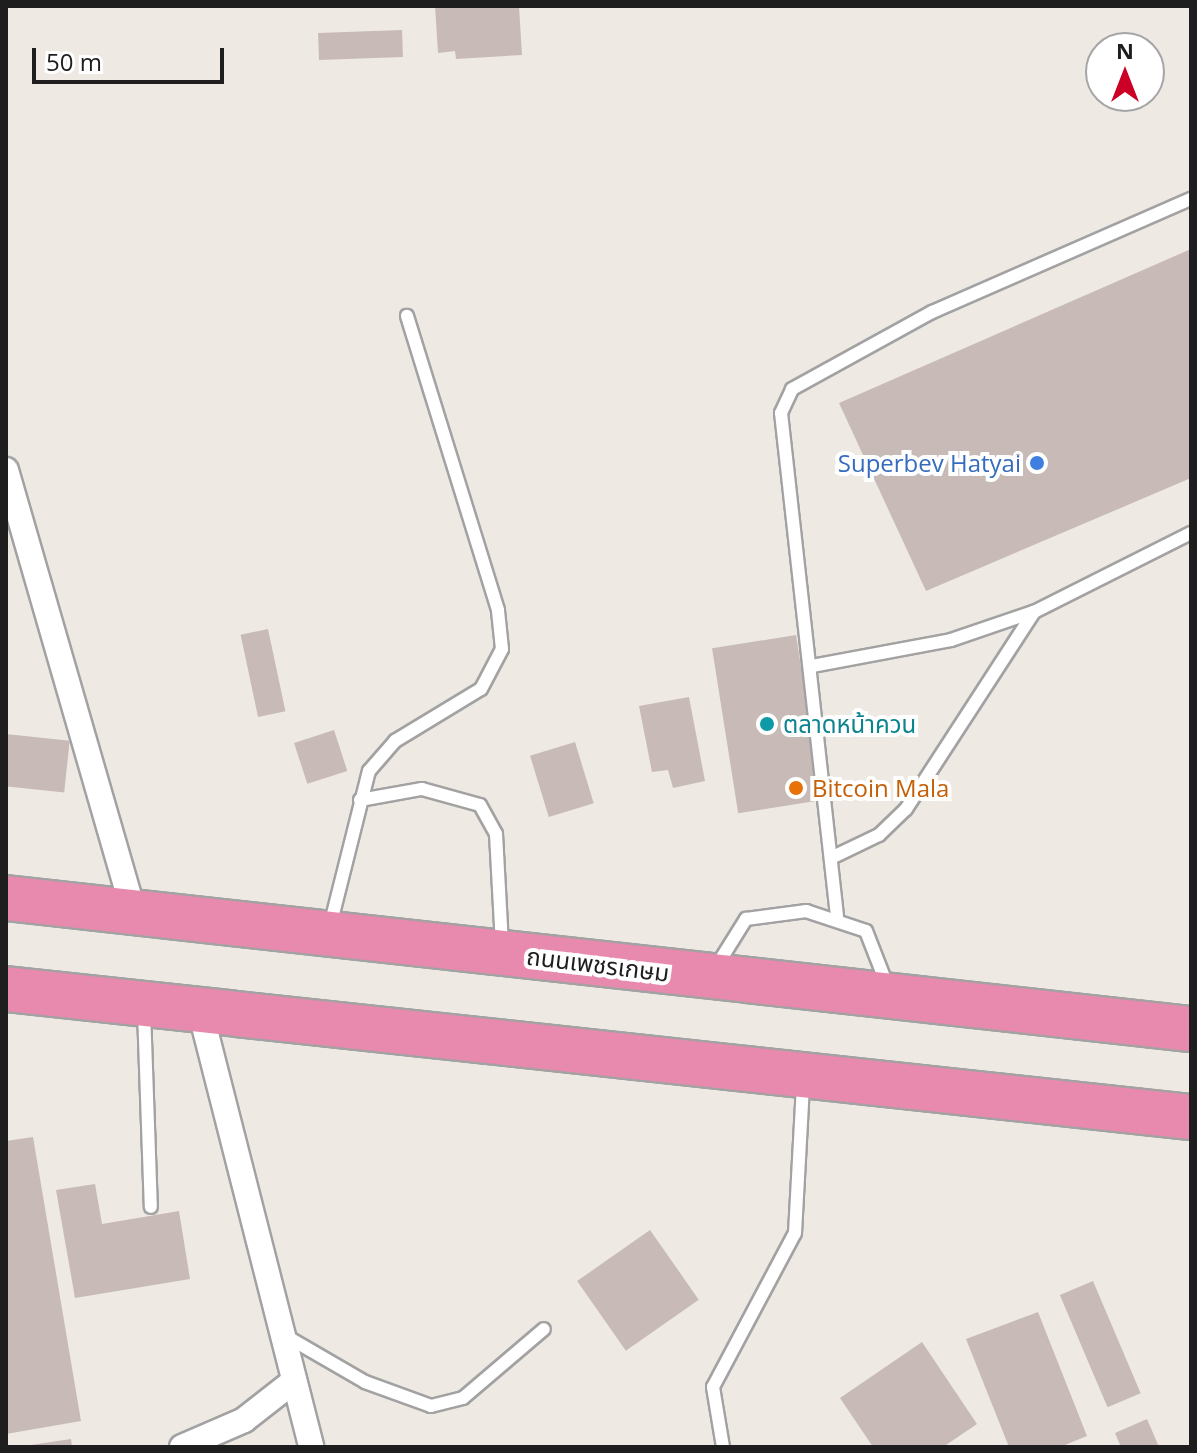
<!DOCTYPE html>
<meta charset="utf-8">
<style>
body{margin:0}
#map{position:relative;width:1197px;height:1453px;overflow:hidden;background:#efe9e4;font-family:"Open Sans","Noto Sans Thai",sans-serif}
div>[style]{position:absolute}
.building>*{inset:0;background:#c7bab7;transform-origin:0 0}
.roads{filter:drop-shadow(2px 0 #a2a2a2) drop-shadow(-2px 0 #a2a2a2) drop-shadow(0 2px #a2a2a2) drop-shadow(0 -2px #a2a2a2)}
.lane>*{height:12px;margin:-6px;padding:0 6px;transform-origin:6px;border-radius:6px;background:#fff}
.street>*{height:24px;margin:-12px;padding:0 12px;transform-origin:12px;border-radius:12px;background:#fff}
.highway>*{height:44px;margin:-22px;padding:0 22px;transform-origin:22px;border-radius:22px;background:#e88aad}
.dots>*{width:22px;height:22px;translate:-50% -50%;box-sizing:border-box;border:4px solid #fff;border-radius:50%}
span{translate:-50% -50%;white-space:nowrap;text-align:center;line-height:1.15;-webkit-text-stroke:8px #fff;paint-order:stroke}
.shop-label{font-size:24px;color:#366cbe}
.right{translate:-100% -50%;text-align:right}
.culture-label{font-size:24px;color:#0d838f}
.left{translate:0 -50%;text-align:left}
.food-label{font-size:24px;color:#c56008}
.street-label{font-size:24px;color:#1e1e1e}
.frame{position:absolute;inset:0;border:8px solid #1e1e1e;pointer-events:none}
.north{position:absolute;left:1085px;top:32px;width:80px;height:80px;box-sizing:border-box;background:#fff;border:2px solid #a5a5a5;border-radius:50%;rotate:0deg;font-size:22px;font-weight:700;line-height:32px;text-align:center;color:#1e1e1e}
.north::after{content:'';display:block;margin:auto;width:28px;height:36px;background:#cc0026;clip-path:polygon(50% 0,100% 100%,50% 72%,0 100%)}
.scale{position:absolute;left:32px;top:48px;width:192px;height:36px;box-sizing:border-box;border:4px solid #1e1e1e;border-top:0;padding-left:10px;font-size:24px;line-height:28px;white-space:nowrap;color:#1e1e1e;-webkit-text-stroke:6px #fff;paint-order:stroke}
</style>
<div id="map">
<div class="building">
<div style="clip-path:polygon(435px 6px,519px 6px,522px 55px,456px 59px,455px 51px,438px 53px)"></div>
<div style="left:402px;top:30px;width:27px;height:84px;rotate:88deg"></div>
<div style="clip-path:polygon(1191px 249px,1191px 478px,926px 591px,839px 403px)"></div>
<div style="left:268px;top:629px;width:84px;height:28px;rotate:78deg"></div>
<div style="left:796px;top:635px;width:167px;height:85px;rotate:81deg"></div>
<div style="clip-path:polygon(689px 697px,705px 781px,673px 788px,668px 770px,652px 772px,639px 706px)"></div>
<div style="left:334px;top:730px;width:43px;height:42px;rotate:72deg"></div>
<div style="left:6px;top:734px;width:64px;height:52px;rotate:6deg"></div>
<div style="left:575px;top:742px;width:64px;height:47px;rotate:73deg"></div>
<div style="clip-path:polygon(33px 1137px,81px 1421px,6px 1434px,6px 1141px)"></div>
<div style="clip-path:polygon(95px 1184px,102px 1224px,179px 1211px,190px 1279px,75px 1298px,56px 1190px)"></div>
<div style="left:650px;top:1230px;width:85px;height:89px;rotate:55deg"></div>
<div style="left:1093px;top:1281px;width:122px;height:36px;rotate:67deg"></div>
<div style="clip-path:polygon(1038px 1312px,1087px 1436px,1060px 1447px,1009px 1447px,966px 1339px)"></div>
<div style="clip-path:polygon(922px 1342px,977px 1424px,943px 1447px,873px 1447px,840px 1398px)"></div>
<div style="clip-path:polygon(1147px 1419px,1159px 1447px,1121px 1447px,1115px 1433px)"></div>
<div style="clip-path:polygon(71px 1439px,72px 1447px,31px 1447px,31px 1445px)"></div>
</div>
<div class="roads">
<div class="lane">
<div style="left:812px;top:666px;width:141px;rotate:-10.6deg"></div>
<div style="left:951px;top:640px;width:87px;rotate:-18.9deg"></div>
<div style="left:360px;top:800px;width:63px;rotate:-10.1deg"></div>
<div style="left:422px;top:789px;width:60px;rotate:15.4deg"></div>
<div style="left:480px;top:805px;width:33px;rotate:61deg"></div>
<div style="left:496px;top:834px;width:111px;rotate:86.9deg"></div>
<div style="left:833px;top:857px;width:51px;rotate:-25.6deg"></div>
<div style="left:879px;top:835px;width:37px;rotate:-44deg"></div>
<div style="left:906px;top:809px;width:235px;rotate:-57deg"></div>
<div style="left:1034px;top:612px;width:176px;rotate:-26.7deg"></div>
<div style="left:837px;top:916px;width:506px;rotate:-96.35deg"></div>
<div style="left:781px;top:413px;width:26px;rotate:-65deg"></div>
<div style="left:792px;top:389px;width:160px;rotate:-28.8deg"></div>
<div style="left:932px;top:312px;width:283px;rotate:-23.6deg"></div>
<div style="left:330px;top:926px;width:160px;rotate:-75.9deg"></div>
<div style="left:369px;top:771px;width:40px;rotate:-49deg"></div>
<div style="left:395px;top:741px;width:100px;rotate:-31.2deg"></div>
<div style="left:481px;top:689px;width:45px;rotate:-62.3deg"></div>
<div style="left:502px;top:649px;width:39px;rotate:-96deg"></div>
<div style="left:498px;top:610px;width:308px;rotate:-107.2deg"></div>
<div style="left:716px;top:967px;width:57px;rotate:-58deg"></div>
<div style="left:746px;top:919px;width:61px;rotate:-7.6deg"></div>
<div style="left:806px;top:911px;width:63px;rotate:18.4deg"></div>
<div style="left:866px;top:931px;width:58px;rotate:68.7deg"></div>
<div style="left:144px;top:1011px;width:196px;rotate:88deg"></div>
<div style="left:284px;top:1335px;width:94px;rotate:30.1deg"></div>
<div style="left:365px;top:1382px;width:70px;rotate:20deg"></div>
<div style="left:431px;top:1406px;width:33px;rotate:-14deg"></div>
<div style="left:463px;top:1398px;width:106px;rotate:-40.4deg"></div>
<div style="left:723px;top:1447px;width:61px;rotate:-99.5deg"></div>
<div style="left:713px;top:1387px;width:174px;rotate:-62deg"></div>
<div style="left:795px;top:1233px;width:150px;rotate:-86.9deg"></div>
</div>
<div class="street">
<div style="left:6px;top:470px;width:461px;rotate:73.9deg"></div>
<div style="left:200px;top:1010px;width:451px;rotate:75.7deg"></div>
<div style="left:182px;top:1447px;width:68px;rotate:-23.5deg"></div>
<div style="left:244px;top:1420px;width:58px;rotate:-38deg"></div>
</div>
<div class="highway">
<div style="left:6px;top:898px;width:1192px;rotate:6.31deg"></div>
<div style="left:6px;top:989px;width:1192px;rotate:6.17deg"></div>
</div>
</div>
<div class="dots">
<div style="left:1037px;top:463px;background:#3f7fe0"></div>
<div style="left:767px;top:724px;background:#0f9aa8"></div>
<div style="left:796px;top:788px;background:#e8710a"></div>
</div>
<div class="shop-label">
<span class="right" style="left:1021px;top:463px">Superbev Hatyai</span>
</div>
<div class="culture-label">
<span class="left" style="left:783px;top:724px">ตลาดหน้าควน</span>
</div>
<div class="food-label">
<span class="left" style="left:812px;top:788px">Bitcoin Mala</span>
</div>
<div class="street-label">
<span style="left:598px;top:964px;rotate:7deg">ถนนเพชรเกษม</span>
</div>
<div class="frame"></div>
<div class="north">N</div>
<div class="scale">50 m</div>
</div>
